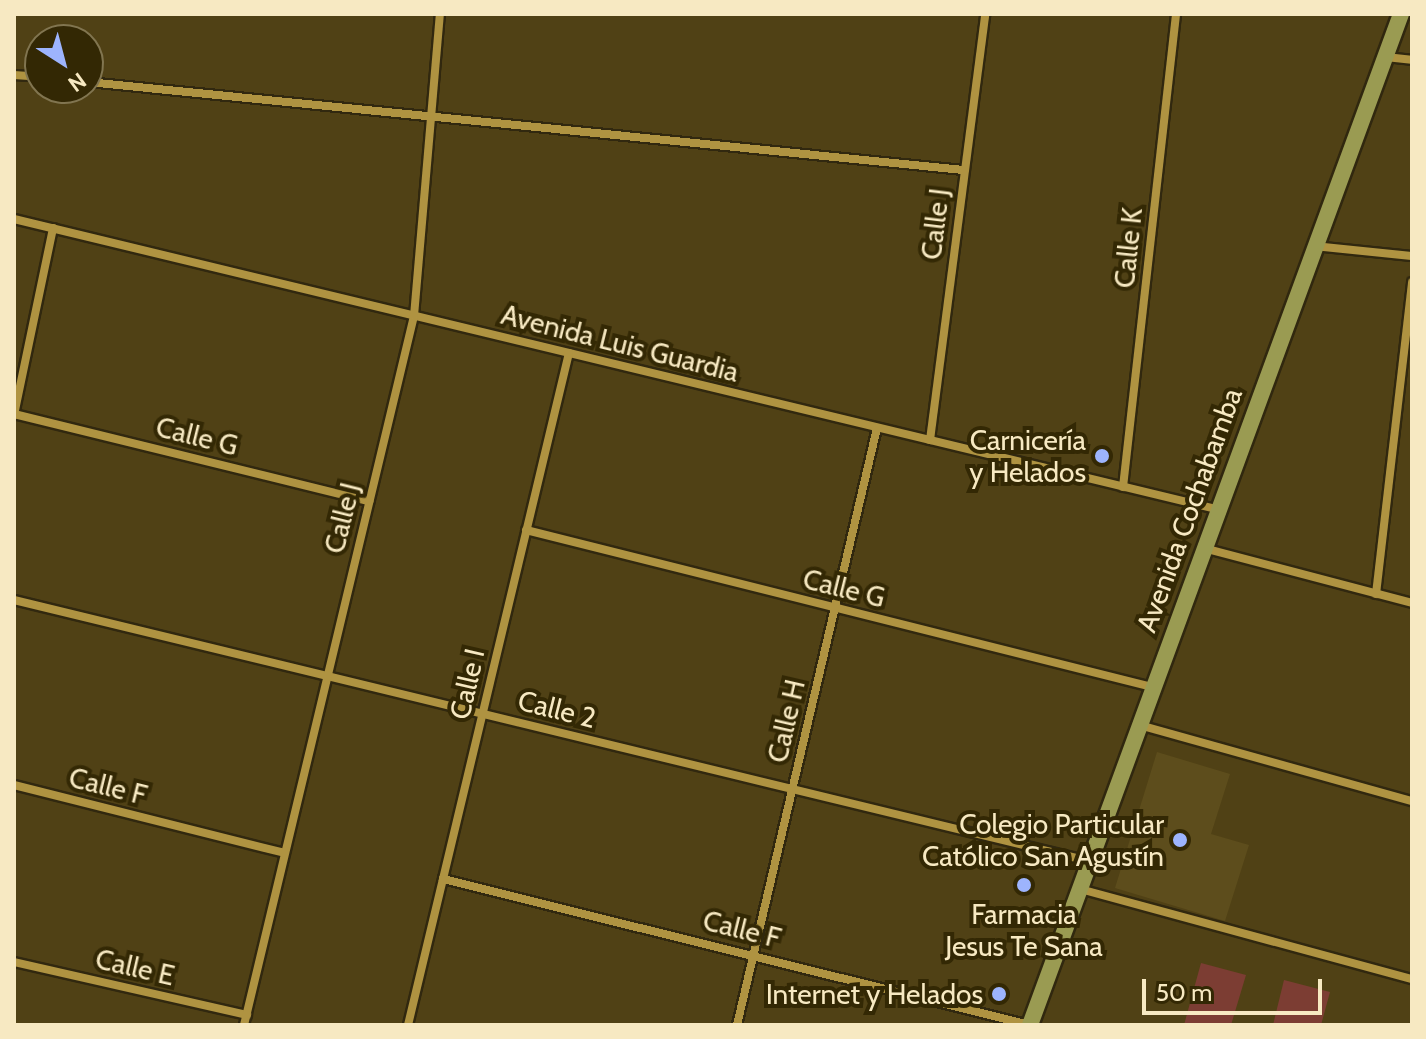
<!DOCTYPE html>
<meta charset="utf-8">
<style>
body{margin:0}
#map{position:relative;width:1426px;height:1039px;overflow:hidden;background:#504115;font-family:Cabin,sans-serif}
div>[style]{position:absolute}
.built>*{inset:0;background:#5d4d1c}
.green>*{inset:0;background:#7c3d33}
.roads{filter:drop-shadow(2px 0 #31280f) drop-shadow(-2px 0 #31280f) drop-shadow(0 2px #31280f) drop-shadow(0 -2px #31280f)}
.street>*{height:8px;margin:-4px;padding:0 4px;transform-origin:4px;border-radius:4px;background:#af9341}
.secondary>*{height:16px;margin:-8px;padding:0 8px;transform-origin:8px;border-radius:8px;background:#9a9b52}
.dots>*{width:22px;height:22px;translate:-50% -50%;box-sizing:border-box;border:4px solid #332804;border-radius:50%}
span{translate:-50% -50%;white-space:nowrap;text-align:center;line-height:1.15;-webkit-text-stroke:8px #332804;paint-order:stroke}
.street-label{font-size:28px;color:#f7e9c2}
.poi-label{font-size:28px;color:#f7e9c2}
.right{translate:-100% -50%;text-align:right}
.frame{position:absolute;inset:0;border:16px solid #f7e9c2;pointer-events:none}
.north{position:absolute;left:24px;top:24px;width:80px;height:80px;box-sizing:border-box;background:#332804;border:2px solid #817550;border-radius:50%;rotate:144deg;font-size:22px;font-weight:700;line-height:32px;text-align:center;color:#f7e9c2}
.north::after{content:'';display:block;margin:auto;width:28px;height:36px;background:#9db4fd;clip-path:polygon(50% 0,100% 100%,50% 72%,0 100%)}
.scale{position:absolute;left:1142px;top:979px;width:180px;height:36px;box-sizing:border-box;border:4px solid #f7e9c2;border-top:0;padding-left:10px;font-size:24px;line-height:28px;white-space:nowrap;color:#f7e9c2;-webkit-text-stroke:6px #332804;paint-order:stroke}
</style>
<div id="map">
<div class="built">
<div style="clip-path:polygon(1157px 752px,1230px 774px,1211px 834px,1249px 845px,1225px 921px,1115px 888px)"></div>
</div>
<div class="green">
<div style="clip-path:polygon(1201px 963px,1246px 975px,1231px 1025px,1184px 1025px)"></div>
<div style="clip-path:polygon(1284px 980px,1330px 992px,1321px 1025px,1273px 1025px)"></div>
</div>
<div class="roads">
<div class="street">
<div style="left:1385px;top:57px;width:27px;rotate:6deg"></div>
<div style="left:14px;top:75px;width:26px;rotate:4deg"></div>
<div style="left:88px;top:82px;width:880px;rotate:5.74deg"></div>
<div style="left:14px;top:219px;width:1236px;rotate:13.56deg"></div>
<div style="left:1313px;top:246px;width:100px;rotate:5.8deg"></div>
<div style="left:14px;top:414px;width:366px;rotate:13.8deg"></div>
<div style="left:14px;top:415px;width:191px;rotate:-78.2deg"></div>
<div style="left:930px;top:440px;width:430px;rotate:-82.6deg"></div>
<div style="left:1123px;top:487px;width:476px;rotate:-83.6deg"></div>
<div style="left:526px;top:530px;width:645px;rotate:14.08deg"></div>
<div style="left:1203px;top:548px;width:216px;rotate:14.7deg"></div>
<div style="left:1376px;top:594px;width:314px;rotate:-83.4deg"></div>
<div style="left:14px;top:600px;width:1106px;rotate:13.65deg"></div>
<div style="left:1139px;top:725px;width:283px;rotate:15.6deg"></div>
<div style="left:14px;top:785px;width:278px;rotate:14.1deg"></div>
<div style="left:443px;top:879px;width:605px;rotate:13.97deg"></div>
<div style="left:1080px;top:889px;width:344px;rotate:15.2deg"></div>
<div style="left:14px;top:962px;width:239px;rotate:12.8deg"></div>
<div style="left:244px;top:1025px;width:729px;rotate:-76.52deg"></div>
<div style="left:414px;top:316px;width:303px;rotate:-85.1deg"></div>
<div style="left:408px;top:1025px;width:691px;rotate:-76.53deg"></div>
<div style="left:737px;top:1025px;width:613px;rotate:-76.8deg"></div>
</div>
<div class="secondary">
<div style="left:1030px;top:1025px;width:1077px;rotate:-69.85deg"></div>
</div>
</div>
<div class="dots">
<div style="left:1102px;top:456px;background:#9db4fd"></div>
<div style="left:1180px;top:840px;background:#9db4fd"></div>
<div style="left:1024px;top:885px;background:#9db4fd"></div>
<div style="left:999px;top:994px;background:#9db4fd"></div>
</div>
<div class="street-label">
<span style="left:935px;top:224px;rotate:-83deg">Calle J</span>
<span style="left:1128px;top:248px;rotate:-84deg">Calle K</span>
<span style="left:620px;top:343px;rotate:14deg">Avenida Luis Guardia</span>
<span style="left:197px;top:436px;rotate:14deg">Calle G</span>
<span style="left:1189px;top:510px;rotate:-70deg">Avenida Cochabamba</span>
<span style="left:342px;top:518px;rotate:-76deg">Calle J</span>
<span style="left:844px;top:588px;rotate:14deg">Calle G</span>
<span style="left:467px;top:684px;rotate:-77deg">Calle I</span>
<span style="left:557px;top:709px;rotate:14deg">Calle 2</span>
<span style="left:786px;top:721px;rotate:-77deg">Calle H</span>
<span style="left:108px;top:786px;rotate:14deg">Calle F</span>
<span style="left:742px;top:929px;rotate:14deg">Calle F</span>
<span style="left:135px;top:967px;rotate:13deg">Calle E</span>
</div>
<div class="poi-label">
<span class="right" style="left:1086px;top:456px">Carnicería<br>y Helados</span>
<span class="right" style="left:1164px;top:840px">Colegio Particular<br>Católico San Agustín</span>
<span style="left:1024px;top:930px">Farmacia<br>Jesus Te Sana</span>
<span class="right" style="left:983px;top:994px">Internet y Helados</span>
</div>
<div class="frame"></div>
<div class="north">N</div>
<div class="scale">50 m</div>
</div>
